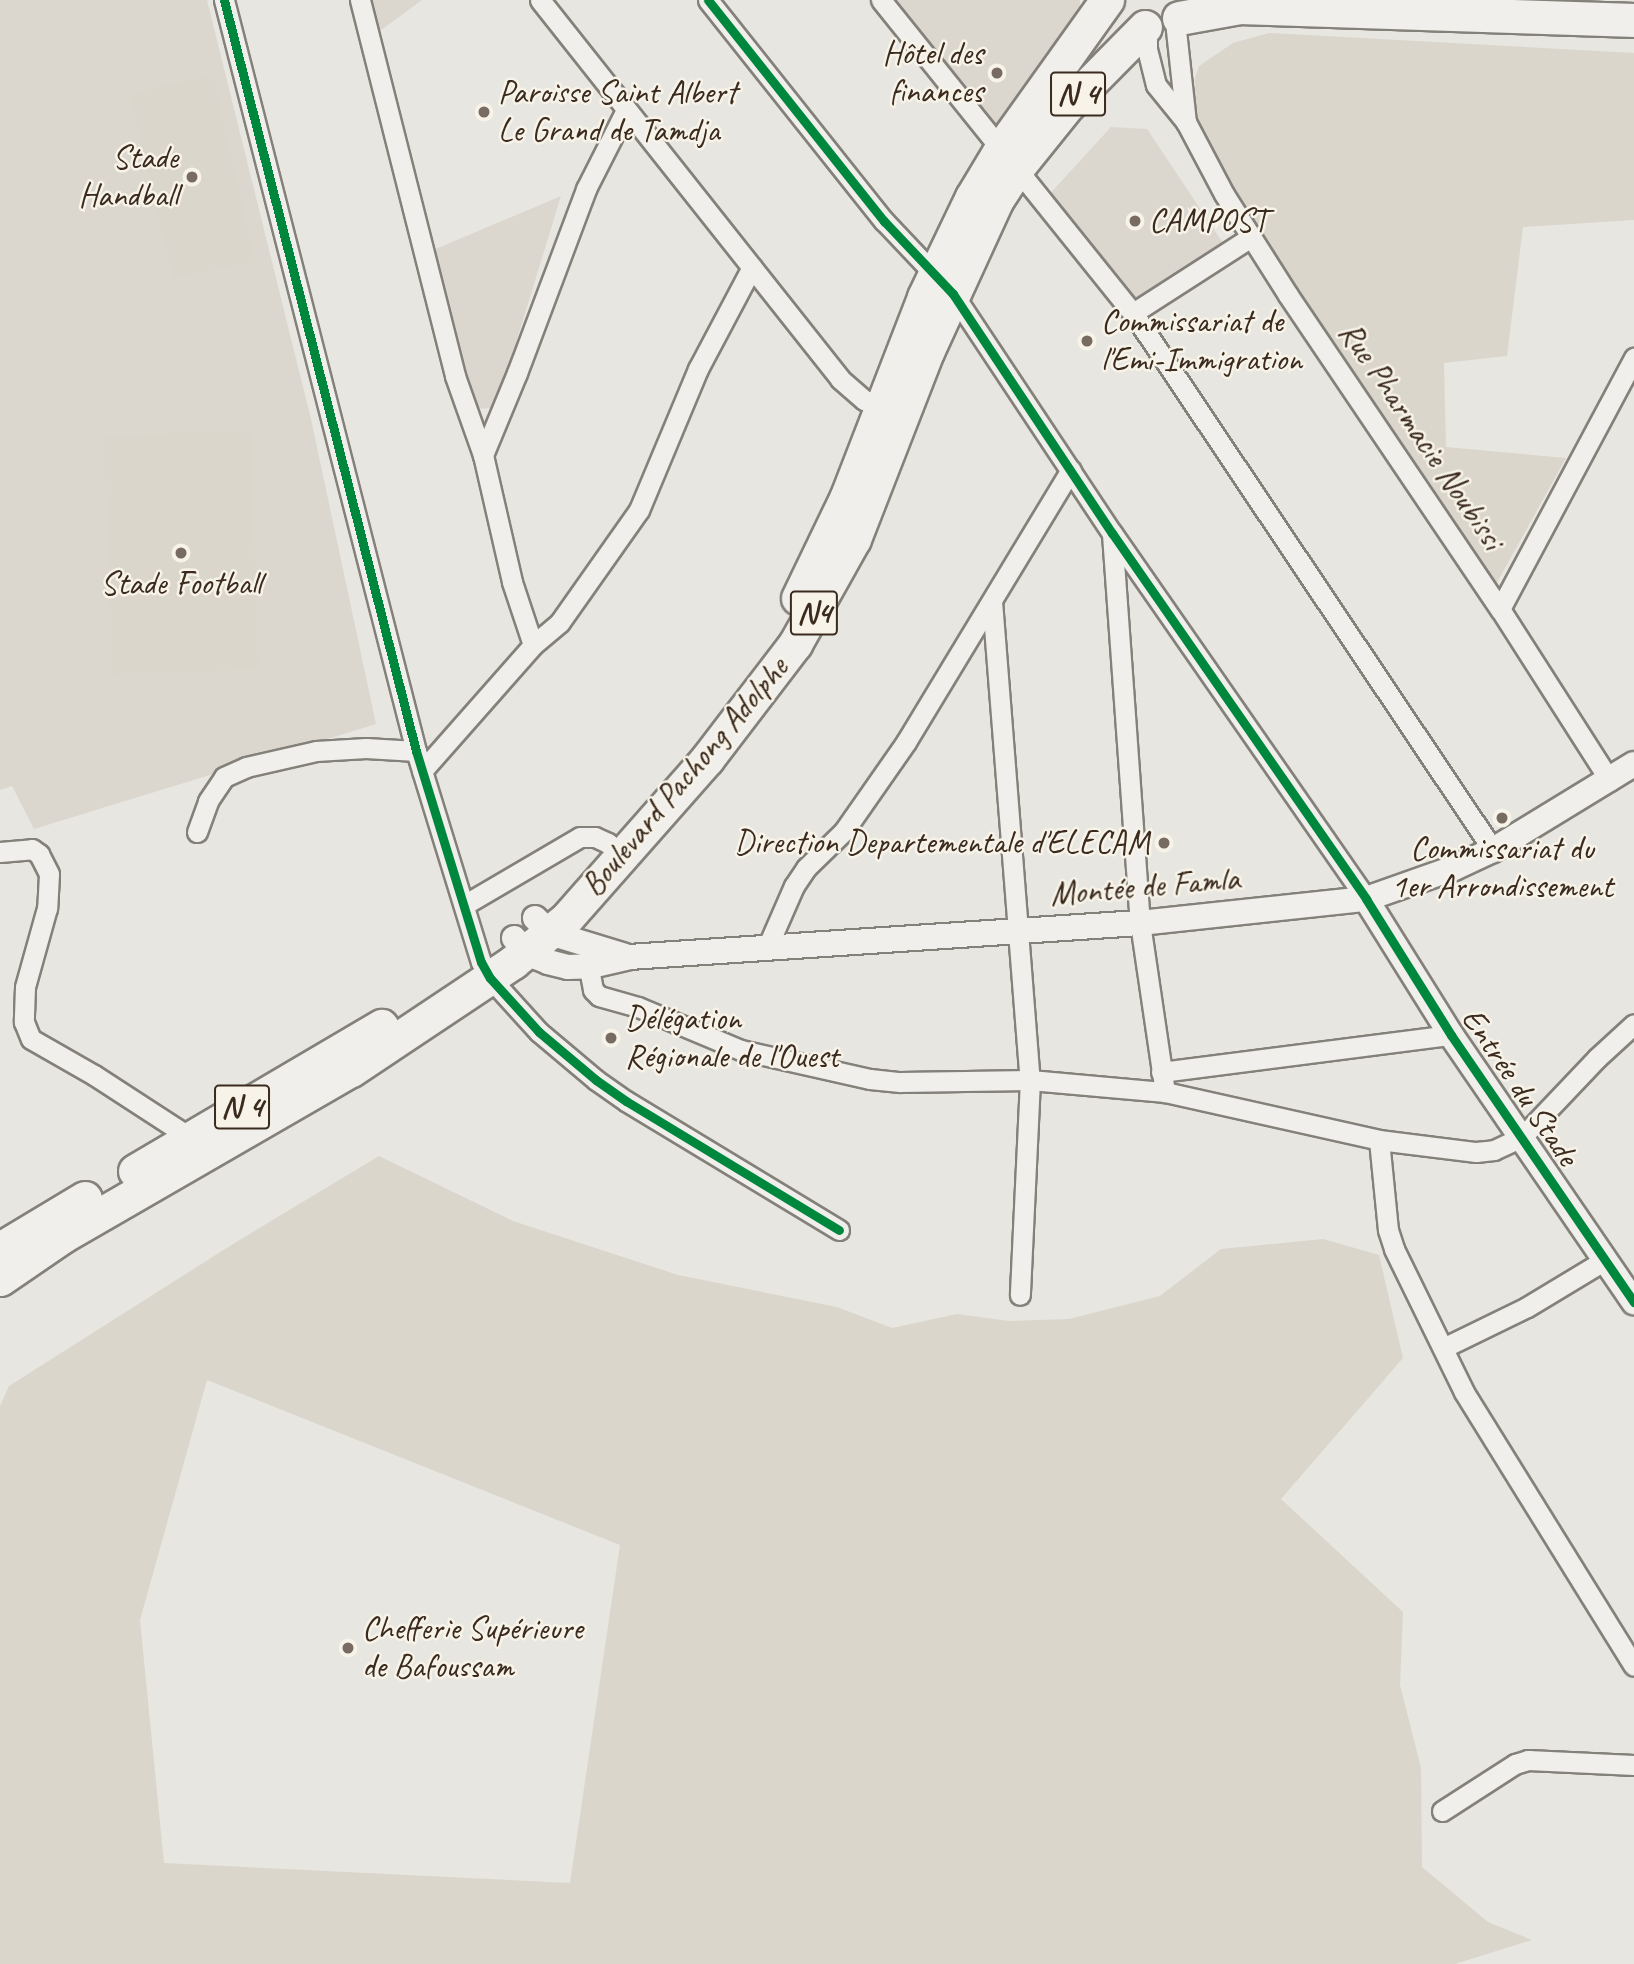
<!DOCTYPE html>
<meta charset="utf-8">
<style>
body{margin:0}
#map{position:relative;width:1634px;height:1964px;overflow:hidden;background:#e8e6e0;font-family:Caveat,sans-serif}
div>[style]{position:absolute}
.built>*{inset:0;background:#dbd7ce}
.green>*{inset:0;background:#dad6cc;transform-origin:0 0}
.roads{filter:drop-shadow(2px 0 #84807a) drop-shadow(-2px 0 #84807a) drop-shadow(0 2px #84807a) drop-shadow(0 -2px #84807a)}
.minor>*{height:19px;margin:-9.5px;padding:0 9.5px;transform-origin:9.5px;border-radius:9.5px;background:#f0efeb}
.tertiary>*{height:24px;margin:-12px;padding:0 12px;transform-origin:12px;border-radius:12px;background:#f0efeb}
.trunk>*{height:33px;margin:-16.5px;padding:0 16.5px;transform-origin:16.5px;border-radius:16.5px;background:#f0efeb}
.cycleway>*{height:9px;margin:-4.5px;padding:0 4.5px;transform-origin:4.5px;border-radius:4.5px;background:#00873e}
.dots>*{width:19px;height:19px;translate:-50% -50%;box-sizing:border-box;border:4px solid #f7f3e8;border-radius:50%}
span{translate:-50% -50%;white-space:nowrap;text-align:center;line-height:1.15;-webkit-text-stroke:5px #f7f3e8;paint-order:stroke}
.shield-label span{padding:2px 5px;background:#f7f3e8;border:2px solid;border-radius:5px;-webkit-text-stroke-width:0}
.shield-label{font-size:32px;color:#3b2a1e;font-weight:700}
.poi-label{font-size:33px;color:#3b2a1e}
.right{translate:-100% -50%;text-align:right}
.left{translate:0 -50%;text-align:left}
.street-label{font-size:33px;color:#3b2a1e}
</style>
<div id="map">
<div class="built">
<div style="clip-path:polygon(0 0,207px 0,311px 419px,376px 724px,34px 829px,12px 786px,0 790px)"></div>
<div style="clip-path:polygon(369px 0,422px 0,377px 33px)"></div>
<div style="clip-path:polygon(894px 0,1080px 0,1080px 7px,1004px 140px)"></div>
<div style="clip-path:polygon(1111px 127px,1147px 129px,1223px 243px,1125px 310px,1045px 199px)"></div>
<div style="clip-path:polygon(561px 196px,496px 408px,470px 409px,431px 251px)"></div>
</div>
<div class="green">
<div style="clip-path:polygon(1269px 33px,1634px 53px,1634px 220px,1523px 227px,1507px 356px,1444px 363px,1446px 447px,1566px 458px,1494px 588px,1282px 266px,1194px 124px,1195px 78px,1199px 66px,1233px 43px)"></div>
<div style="left:212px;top:75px;width:190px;height:84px;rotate:77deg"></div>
<div style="left:250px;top:431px;width:238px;height:146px;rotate:88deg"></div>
<div style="clip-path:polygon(evenodd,379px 1156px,513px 1221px,678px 1275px,837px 1307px,892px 1328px,957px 1314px,1009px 1321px,1069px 1319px,1160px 1296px,1221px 1249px,1323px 1239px,1379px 1255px,1403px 1358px,1281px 1499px,1403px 1612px,1400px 1685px,1421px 1768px,1422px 1867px,1488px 1922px,1532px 1940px,1455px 1964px,0 1964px,0 1406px,9px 1386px,233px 1244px,379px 1156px,207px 1380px,620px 1545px,570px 1883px,164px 1863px,140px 1620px,207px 1380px)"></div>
</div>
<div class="roads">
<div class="minor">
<div style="left:224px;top:0;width:775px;rotate:75.66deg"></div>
<div style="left:416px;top:751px;width:221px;rotate:72.9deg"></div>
<div style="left:481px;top:962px;width:18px;rotate:61deg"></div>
<div style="left:490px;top:978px;width:73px;rotate:47.8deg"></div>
<div style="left:539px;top:1032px;width:75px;rotate:40.1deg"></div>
<div style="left:596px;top:1080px;width:37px;rotate:35deg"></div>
<div style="left:626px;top:1101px;width:249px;rotate:31.2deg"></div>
<div style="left:360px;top:0;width:388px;rotate:75.8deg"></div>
<div style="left:455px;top:376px;width:84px;rotate:70.5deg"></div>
<div style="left:483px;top:455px;width:130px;rotate:77.1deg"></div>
<div style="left:512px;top:582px;width:66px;rotate:71.6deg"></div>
<div style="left:540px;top:0;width:483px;rotate:51.6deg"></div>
<div style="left:840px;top:379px;width:32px;rotate:41deg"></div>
<div style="left:864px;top:400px;width:26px;rotate:21deg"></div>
<div style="left:708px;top:0;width:283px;rotate:51.5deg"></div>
<div style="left:884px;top:221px;width:100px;rotate:46.6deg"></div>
<div style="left:953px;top:294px;width:287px;rotate:56.4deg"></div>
<div style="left:1112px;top:533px;width:446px;rotate:55.2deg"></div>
<div style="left:881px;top:0;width:402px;rotate:51.2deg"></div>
<div style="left:1133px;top:313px;width:647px;rotate:56.16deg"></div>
<div style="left:1175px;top:21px;width:102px;rotate:83.8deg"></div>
<div style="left:1147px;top:28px;width:21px;rotate:90deg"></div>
<div style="left:1147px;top:49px;width:37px;rotate:76deg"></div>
<div style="left:1156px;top:85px;width:48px;rotate:51deg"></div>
<div style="left:1186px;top:122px;width:81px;rotate:62.2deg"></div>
<div style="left:1224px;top:194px;width:120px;rotate:57.6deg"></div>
<div style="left:1288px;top:295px;width:379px;rotate:56deg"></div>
<div style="left:1500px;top:609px;width:204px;rotate:57.4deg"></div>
<div style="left:1133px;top:313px;width:140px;rotate:-32.8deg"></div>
<div style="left:483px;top:455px;width:89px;rotate:-67.5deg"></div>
<div style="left:517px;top:373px;width:197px;rotate:-69.4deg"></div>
<div style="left:586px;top:189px;width:89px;rotate:-63.1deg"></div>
<div style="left:1112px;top:534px;width:390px;rotate:85.9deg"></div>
<div style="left:1140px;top:923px;width:171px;rotate:81.6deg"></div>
<div style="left:992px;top:601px;width:481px;rotate:85.5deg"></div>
<div style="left:1030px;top:1080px;width:215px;rotate:92.7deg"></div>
<div style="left:1500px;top:609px;width:285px;rotate:-61.9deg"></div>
<div style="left:422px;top:771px;width:168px;rotate:-48.6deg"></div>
<div style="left:533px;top:645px;width:35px;rotate:-40deg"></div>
<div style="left:560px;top:622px;width:137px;rotate:-54.8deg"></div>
<div style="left:639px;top:510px;width:153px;rotate:-67.3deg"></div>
<div style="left:698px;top:369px;width:115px;rotate:-62.1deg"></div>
<div style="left:197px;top:832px;width:33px;rotate:-70deg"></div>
<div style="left:208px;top:801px;width:29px;rotate:-56deg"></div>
<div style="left:224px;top:777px;width:24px;rotate:-24deg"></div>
<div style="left:246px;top:767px;width:72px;rotate:-12.9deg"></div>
<div style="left:316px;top:751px;width:50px;rotate:-3.4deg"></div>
<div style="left:366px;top:748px;width:50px;rotate:3.4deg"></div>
<div style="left:0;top:852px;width:32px;rotate:-5deg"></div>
<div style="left:32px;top:849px;width:9px;rotate:36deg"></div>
<div style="left:39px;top:854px;width:22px;rotate:63deg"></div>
<div style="left:49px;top:874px;width:34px;rotate:93deg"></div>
<div style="left:47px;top:908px;width:82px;rotate:105.6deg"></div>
<div style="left:25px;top:987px;width:35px;rotate:92deg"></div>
<div style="left:24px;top:1022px;width:18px;rotate:68deg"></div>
<div style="left:31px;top:1039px;width:73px;rotate:29.7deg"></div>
<div style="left:94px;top:1075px;width:123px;rotate:33deg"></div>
<div style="left:464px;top:905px;width:134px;rotate:-30.4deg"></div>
<div style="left:580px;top:837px;width:15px"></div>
<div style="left:595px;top:837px;width:14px;rotate:25deg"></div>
<div style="left:608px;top:843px;width:20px;rotate:45deg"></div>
<div style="left:766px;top:950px;width:70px;rotate:-66.4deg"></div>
<div style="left:794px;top:886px;width:22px;rotate:-56deg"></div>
<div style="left:806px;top:868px;width:53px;rotate:-44.2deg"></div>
<div style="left:844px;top:831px;width:108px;rotate:-55.1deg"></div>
<div style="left:906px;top:742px;width:318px;rotate:-58.8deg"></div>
<div style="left:595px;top:953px;width:22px;rotate:103deg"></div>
<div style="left:590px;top:974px;width:16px;rotate:79deg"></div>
<div style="left:593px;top:990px;width:8px;rotate:45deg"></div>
<div style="left:599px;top:996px;width:41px;rotate:15.8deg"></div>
<div style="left:638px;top:1007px;width:112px;rotate:22.7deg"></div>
<div style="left:741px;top:1050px;width:132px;rotate:12.7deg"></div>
<div style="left:870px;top:1079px;width:30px;rotate:6deg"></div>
<div style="left:900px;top:1082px;width:130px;rotate:-0.9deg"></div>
<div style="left:1030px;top:1080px;width:136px;rotate:5.1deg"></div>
<div style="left:1165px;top:1092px;width:219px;rotate:12.6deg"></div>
<div style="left:1379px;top:1140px;width:98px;rotate:7.1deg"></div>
<div style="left:1476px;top:1152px;width:18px;rotate:-6deg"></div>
<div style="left:1494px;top:1150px;width:31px;rotate:-25deg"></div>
<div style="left:1522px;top:1137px;width:109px;rotate:-46.5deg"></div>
<div style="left:1597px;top:1058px;width:50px;rotate:-42.6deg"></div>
<div style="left:1161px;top:1072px;width:292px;rotate:-7.3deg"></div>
<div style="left:1379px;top:1140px;width:90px;rotate:84.3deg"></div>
<div style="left:1388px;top:1230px;width:20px;rotate:72deg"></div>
<div style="left:1394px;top:1249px;width:159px;rotate:63.9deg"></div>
<div style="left:1464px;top:1392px;width:322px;rotate:58.2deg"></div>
<div style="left:1443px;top:1348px;width:93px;rotate:-26deg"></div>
<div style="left:1527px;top:1307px;width:91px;rotate:-31.1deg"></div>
<div style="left:1442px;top:1811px;width:87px;rotate:-32.8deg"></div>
<div style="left:1515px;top:1764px;width:14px;rotate:-17deg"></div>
<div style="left:1528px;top:1760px;width:106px;rotate:2.7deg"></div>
</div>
<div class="tertiary">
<div style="left:1366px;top:899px;width:160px;rotate:58deg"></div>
<div style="left:1451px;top:1035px;width:324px;rotate:55.6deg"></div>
<div style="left:535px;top:918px;width:21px;rotate:45deg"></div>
<div style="left:550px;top:933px;width:78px;rotate:17deg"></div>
<div style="left:514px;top:938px;width:19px;rotate:51deg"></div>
<div style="left:526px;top:953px;width:24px;rotate:22deg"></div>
<div style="left:548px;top:962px;width:21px;rotate:14deg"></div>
<div style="left:568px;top:967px;width:23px;rotate:-2deg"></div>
<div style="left:591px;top:966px;width:39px;rotate:-13deg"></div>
<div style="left:629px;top:957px;width:512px;rotate:-3.81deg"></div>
<div style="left:1140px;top:923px;width:227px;rotate:-6.1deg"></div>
<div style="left:1366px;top:899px;width:93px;rotate:-19.4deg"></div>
<div style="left:1454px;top:868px;width:43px;rotate:-24.8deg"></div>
<div style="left:1493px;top:850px;width:165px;rotate:-31.4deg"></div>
</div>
<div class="trunk">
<div style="left:1179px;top:18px;width:62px;rotate:-10.2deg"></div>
<div style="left:1240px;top:7px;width:394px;rotate:1.9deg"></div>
<div style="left:798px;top:598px;width:113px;rotate:-64.3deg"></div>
<div style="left:847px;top:496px;width:213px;rotate:-68.8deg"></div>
<div style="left:924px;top:297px;width:111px;rotate:-64.4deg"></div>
<div style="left:972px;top:197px;width:58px;rotate:-59deg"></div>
<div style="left:1002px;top:147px;width:181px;rotate:-54.5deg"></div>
<div style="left:135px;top:1171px;width:286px;rotate:-30.5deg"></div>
<div style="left:0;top:1249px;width:99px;rotate:-31deg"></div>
<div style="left:0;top:1279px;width:76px;rotate:-34.3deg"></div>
<div style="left:63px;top:1236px;width:332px;rotate:-30deg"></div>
<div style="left:351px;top:1070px;width:195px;rotate:-33.7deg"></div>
<div style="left:513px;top:962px;width:68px;rotate:-39.1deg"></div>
<div style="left:566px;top:919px;width:213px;rotate:-48.6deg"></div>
<div style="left:707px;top:759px;width:145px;rotate:-52.6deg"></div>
<div style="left:795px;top:644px;width:120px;rotate:-60.7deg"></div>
<div style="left:854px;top:539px;width:201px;rotate:-68.7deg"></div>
<div style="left:927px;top:352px;width:166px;rotate:-65.4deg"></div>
<div style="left:996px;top:201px;width:40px;rotate:-57.1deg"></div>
<div style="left:1018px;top:167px;width:78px;rotate:-51.2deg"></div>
<div style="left:1067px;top:106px;width:111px;rotate:-45.4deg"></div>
</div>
</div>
<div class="cycleway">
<div style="left:224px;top:0;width:775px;rotate:75.66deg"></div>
<div style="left:416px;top:751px;width:221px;rotate:72.9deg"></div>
<div style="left:481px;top:962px;width:18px;rotate:61deg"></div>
<div style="left:490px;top:978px;width:73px;rotate:47.8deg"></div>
<div style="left:539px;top:1032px;width:75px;rotate:40.1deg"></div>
<div style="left:596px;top:1080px;width:37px;rotate:35deg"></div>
<div style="left:626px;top:1101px;width:249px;rotate:31.2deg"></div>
<div style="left:708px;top:0;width:283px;rotate:51.5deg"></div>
<div style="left:884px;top:221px;width:100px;rotate:46.6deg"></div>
<div style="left:953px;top:294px;width:287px;rotate:56.4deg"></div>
<div style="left:1112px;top:533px;width:446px;rotate:55.2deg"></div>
<div style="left:1366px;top:899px;width:160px;rotate:58deg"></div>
<div style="left:1451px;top:1035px;width:324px;rotate:55.6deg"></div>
</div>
<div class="dots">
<div style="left:997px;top:73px;background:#786c62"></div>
<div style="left:484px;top:112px;background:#786c62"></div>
<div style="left:192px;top:177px;background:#786c62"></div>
<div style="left:1135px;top:221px;background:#786c62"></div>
<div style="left:1087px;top:341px;background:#786c62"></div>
<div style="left:181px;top:553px;background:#786c62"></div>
<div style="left:1502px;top:818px;background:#786c62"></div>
<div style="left:1164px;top:843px;background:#786c62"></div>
<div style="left:611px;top:1038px;background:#786c62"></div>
<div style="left:348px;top:1648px;background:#786c62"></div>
</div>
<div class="shield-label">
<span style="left:1078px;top:94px">N 4</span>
<span style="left:814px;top:613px">N4</span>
<span style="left:242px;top:1107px">N 4</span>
</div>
<div class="poi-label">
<span class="right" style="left:983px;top:73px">Hôtel des<br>finances</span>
<span class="left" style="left:498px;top:112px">Paroisse Saint Albert<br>Le Grand de Tamdja</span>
<span class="right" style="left:178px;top:177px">Stade<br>Handball</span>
<span class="left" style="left:1149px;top:221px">CAMPOST</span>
<span class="left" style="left:1101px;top:341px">Commissariat de<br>l'Emi-Immigration</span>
<span style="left:181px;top:584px">Stade Football</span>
<span class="right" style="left:1150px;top:843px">Direction Departementale d'ELECAM</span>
<span style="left:1502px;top:868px">Commissariat du<br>1er Arrondissement</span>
<span class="left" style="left:625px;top:1038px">Délégation<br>Régionale de l'Ouest</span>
<span class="left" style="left:362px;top:1648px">Chefferie Supérieure<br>de Bafoussam</span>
</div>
<div class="street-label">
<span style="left:1421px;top:436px;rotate:56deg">Rue Pharmacie Noubissi</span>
<span style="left:685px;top:777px;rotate:-50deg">Boulevard Pachong Adolphe</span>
<span style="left:1145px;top:887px;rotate:-5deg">Montée de Famla</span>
<span style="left:1520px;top:1087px;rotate:56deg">Entrée du Stade</span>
</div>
</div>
